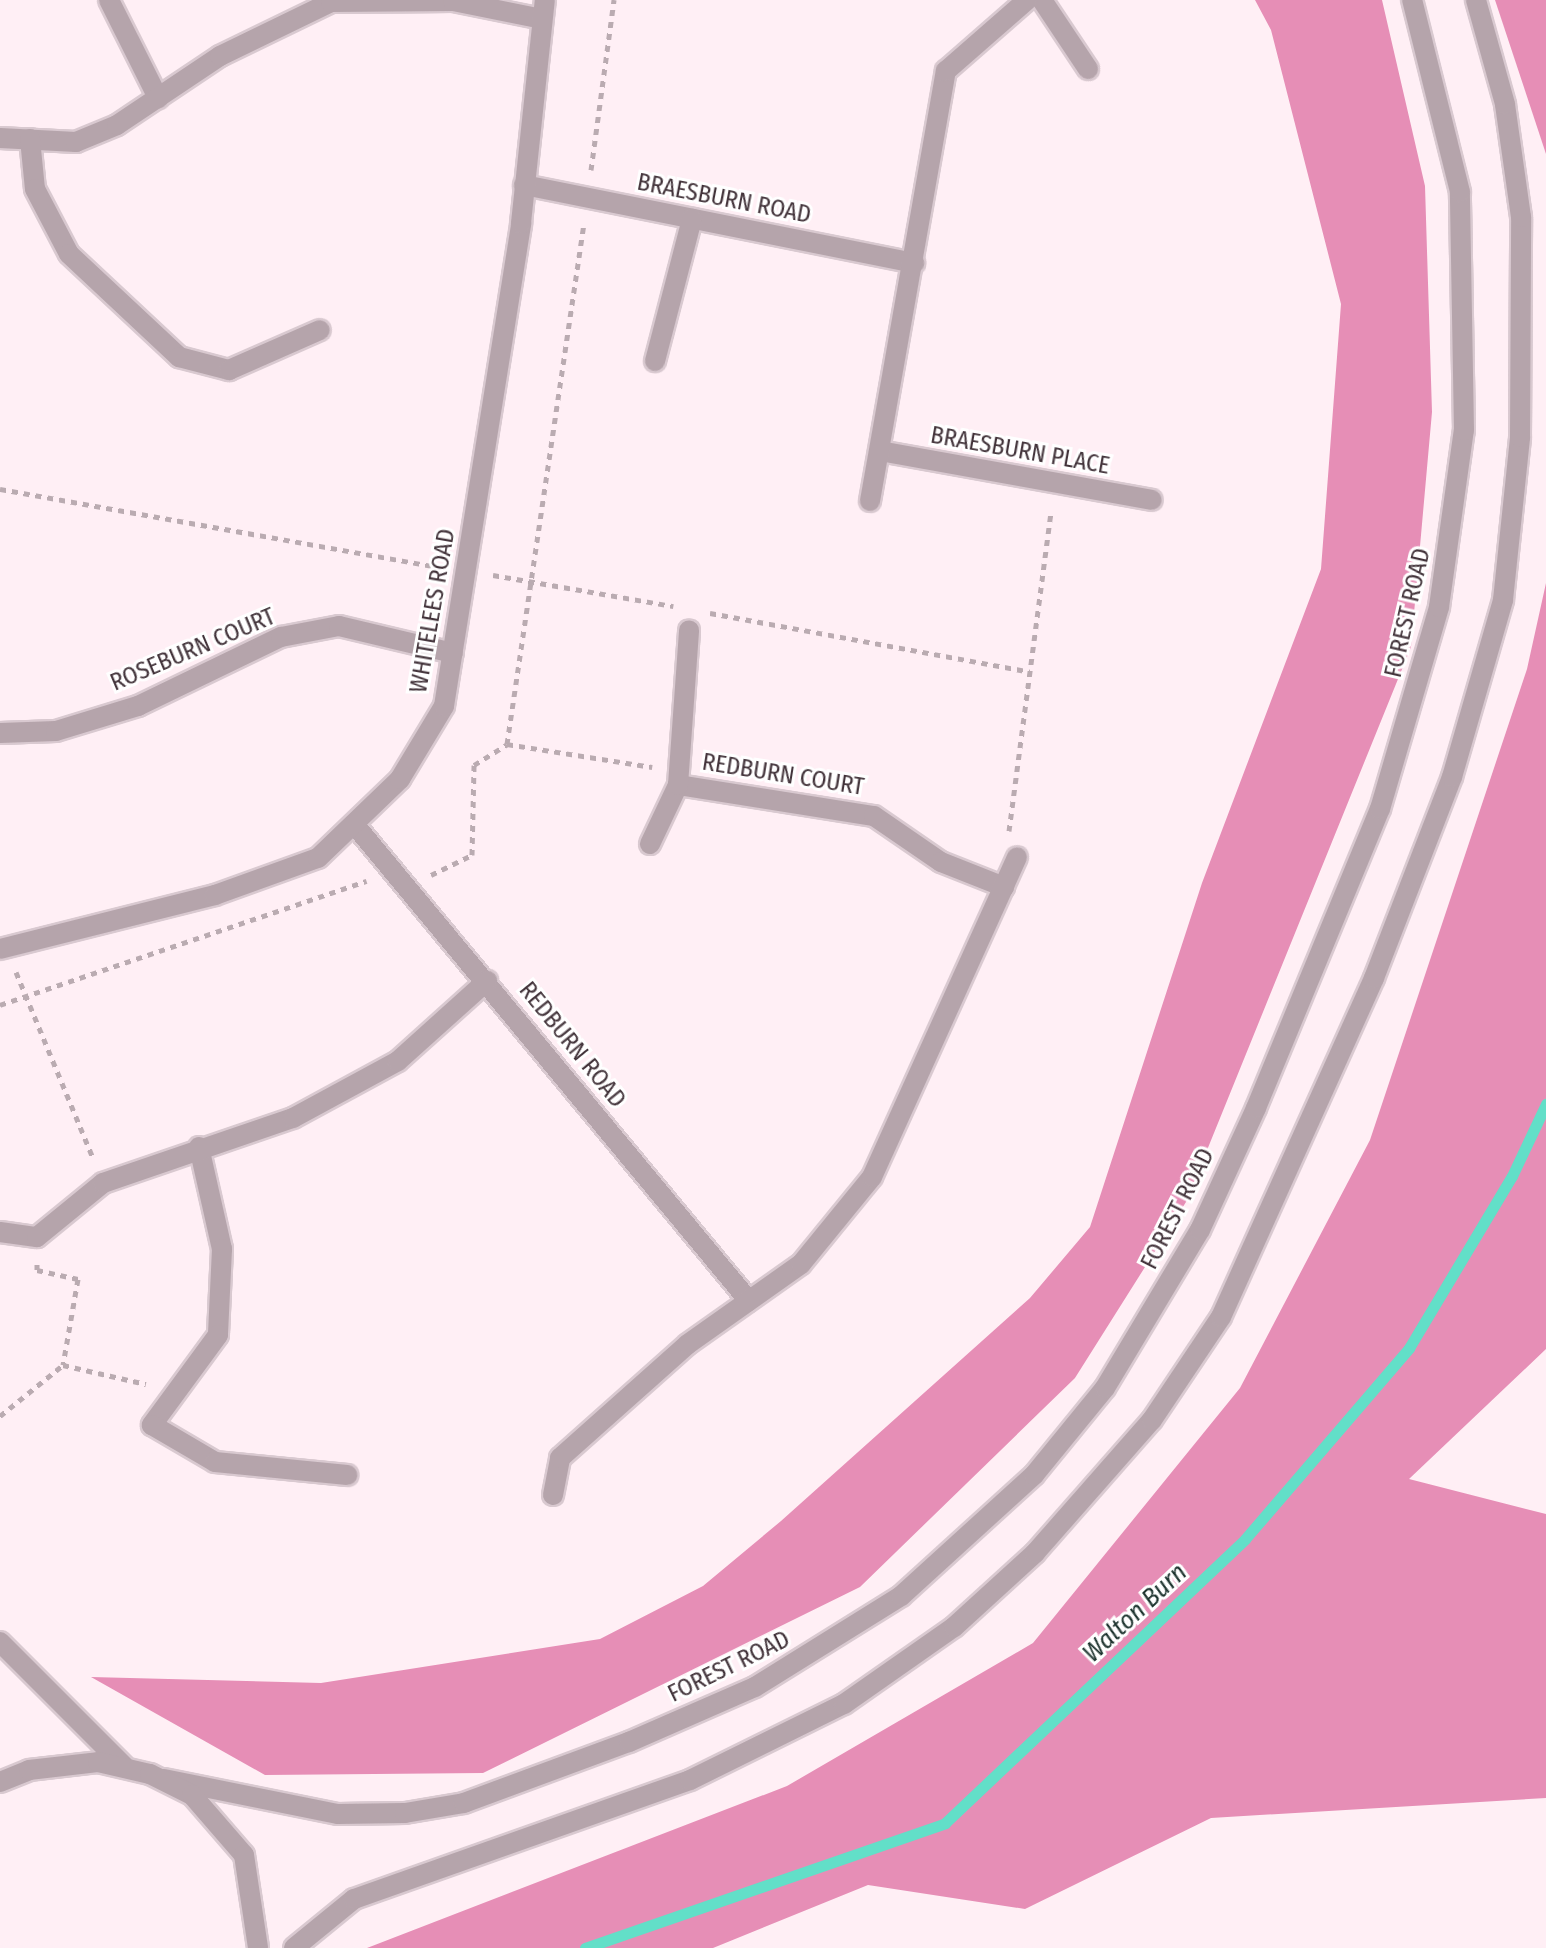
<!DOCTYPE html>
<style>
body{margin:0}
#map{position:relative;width:1546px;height:1948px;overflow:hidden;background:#ffeff5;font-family:"Fira Sans Condensed",sans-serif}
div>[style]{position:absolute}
.forest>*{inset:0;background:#e68eb6}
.stream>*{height:11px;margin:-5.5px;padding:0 5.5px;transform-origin:5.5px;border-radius:5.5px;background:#62dfc8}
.path>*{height:5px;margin-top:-2.5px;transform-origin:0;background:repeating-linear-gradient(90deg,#baabb1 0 6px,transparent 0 12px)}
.roads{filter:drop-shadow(2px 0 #d9c9d0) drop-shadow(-2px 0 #d9c9d0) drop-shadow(0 2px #d9c9d0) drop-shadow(0 -2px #d9c9d0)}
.minor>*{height:20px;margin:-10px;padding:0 10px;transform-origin:10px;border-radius:10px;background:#b5a4ab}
span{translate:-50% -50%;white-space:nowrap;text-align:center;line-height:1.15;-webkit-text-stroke:6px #fff;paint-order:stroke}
.street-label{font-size:24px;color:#42333a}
.water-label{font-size:26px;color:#1d332e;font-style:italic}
</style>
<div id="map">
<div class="forest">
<div style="clip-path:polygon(1255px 0,1382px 0,1425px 186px,1432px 412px,1411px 647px,1186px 1202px,1075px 1378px,860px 1587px,483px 1773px,265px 1775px,91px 1677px,321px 1683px,600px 1639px,703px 1586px,781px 1521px,1030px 1298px,1090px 1227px,1202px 883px,1321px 569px,1341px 304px,1271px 30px)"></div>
<div style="clip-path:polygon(1495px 0,1546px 0,1546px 154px)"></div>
<div style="clip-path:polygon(1546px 583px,1546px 1349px,1409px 1479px,1546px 1514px,1546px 1798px,1211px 1818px,1025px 1909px,868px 1885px,713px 1948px,367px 1948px,787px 1786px,1033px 1643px,1240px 1388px,1370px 1140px,1527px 669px)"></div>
</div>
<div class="stream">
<div style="left:585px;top:1948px;width:381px;rotate:-19.1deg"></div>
<div style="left:945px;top:1823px;width:413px;rotate:-43.4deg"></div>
<div style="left:1245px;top:1539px;width:252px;rotate:-49.3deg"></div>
<div style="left:1409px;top:1348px;width:200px;rotate:-59.1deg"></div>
<div style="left:1512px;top:1176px;width:80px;rotate:-64.7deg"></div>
</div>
<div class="path">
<div style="left:591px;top:170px;width:172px;rotate:-82.3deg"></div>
<div style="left:0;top:489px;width:447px;rotate:10.1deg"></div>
<div style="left:493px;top:575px;width:183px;rotate:9.8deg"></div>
<div style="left:710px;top:613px;width:325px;rotate:10.4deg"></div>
<div style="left:507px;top:744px;width:147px;rotate:9deg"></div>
<div style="left:1009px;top:831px;width:323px;rotate:-82.5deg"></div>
<div style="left:431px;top:875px;width:46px;rotate:-26deg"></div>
<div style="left:472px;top:855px;width:90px;rotate:-88.7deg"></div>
<div style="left:474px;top:765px;width:39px;rotate:-32deg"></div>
<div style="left:507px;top:744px;width:527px;rotate:-81.59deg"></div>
<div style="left:16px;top:972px;width:201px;rotate:67.5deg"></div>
<div style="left:0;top:1005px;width:387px;rotate:-18.7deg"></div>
<div style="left:37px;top:1264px;width:6px;rotate:90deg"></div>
<div style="left:37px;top:1270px;width:42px;rotate:12.4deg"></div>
<div style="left:78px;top:1279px;width:87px;rotate:99.9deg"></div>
<div style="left:0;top:1416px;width:81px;rotate:-39deg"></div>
<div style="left:63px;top:1365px;width:85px;rotate:12.9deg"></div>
</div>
<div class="roads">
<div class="minor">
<div style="left:109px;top:0;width:110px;rotate:63.4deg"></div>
<div style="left:1042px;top:0;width:83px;rotate:56.3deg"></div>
<div style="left:0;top:138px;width:76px;rotate:3deg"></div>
<div style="left:76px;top:142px;width:44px;rotate:-22.5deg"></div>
<div style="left:117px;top:125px;width:124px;rotate:-33.8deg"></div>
<div style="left:220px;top:56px;width:123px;rotate:-25.9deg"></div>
<div style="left:331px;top:2px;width:122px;rotate:-0.5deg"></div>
<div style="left:453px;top:1px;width:91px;rotate:11.4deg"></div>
<div style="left:30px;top:139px;width:50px;rotate:84.3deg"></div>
<div style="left:35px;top:189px;width:73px;rotate:62.4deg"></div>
<div style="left:69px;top:254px;width:151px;rotate:43.1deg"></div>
<div style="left:179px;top:357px;width:52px;rotate:14.6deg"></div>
<div style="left:229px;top:370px;width:99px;rotate:-23.7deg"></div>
<div style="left:524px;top:185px;width:398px;rotate:11.3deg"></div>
<div style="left:655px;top:361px;width:147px;rotate:-75.4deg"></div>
<div style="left:880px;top:451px;width:276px;rotate:10.2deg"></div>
<div style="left:870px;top:501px;width:437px;rotate:-80deg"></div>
<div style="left:946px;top:71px;width:108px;rotate:-41.2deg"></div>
<div style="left:0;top:733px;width:56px;rotate:-2deg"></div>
<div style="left:56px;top:731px;width:86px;rotate:-17deg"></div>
<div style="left:138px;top:706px;width:159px;rotate:-25.8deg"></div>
<div style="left:281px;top:637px;width:59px;rotate:-10.7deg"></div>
<div style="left:339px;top:626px;width:117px;rotate:13.3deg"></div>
<div style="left:678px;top:785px;width:198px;rotate:9deg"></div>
<div style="left:874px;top:816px;width:81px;rotate:34.5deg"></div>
<div style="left:941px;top:862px;width:68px;rotate:21.6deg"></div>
<div style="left:354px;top:824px;width:619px;rotate:50.37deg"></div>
<div style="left:650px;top:844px;width:65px;rotate:-64.6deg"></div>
<div style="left:678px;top:785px;width:155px;rotate:-85.9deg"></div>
<div style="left:0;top:949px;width:222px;rotate:-14.1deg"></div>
<div style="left:215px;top:895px;width:109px;rotate:-19.8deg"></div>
<div style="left:318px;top:858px;width:114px;rotate:-43.9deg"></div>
<div style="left:400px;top:779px;width:85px;rotate:-58.9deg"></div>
<div style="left:444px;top:706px;width:489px;rotate:-80.9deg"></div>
<div style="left:521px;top:223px;width:224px;rotate:-83.9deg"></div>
<div style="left:199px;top:1147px;width:105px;rotate:77.3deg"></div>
<div style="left:222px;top:1249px;width:86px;rotate:92.7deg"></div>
<div style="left:218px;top:1335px;width:112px;rotate:126.3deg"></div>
<div style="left:152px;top:1425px;width:73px;rotate:30.4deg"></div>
<div style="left:215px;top:1462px;width:133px;rotate:5.6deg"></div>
<div style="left:0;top:1232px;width:37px;rotate:8deg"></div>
<div style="left:37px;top:1237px;width:85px;rotate:-39.3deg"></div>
<div style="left:103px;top:1183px;width:201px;rotate:-18.9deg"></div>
<div style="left:293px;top:1118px;width:119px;rotate:-28.5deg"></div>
<div style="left:398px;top:1061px;width:120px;rotate:-42deg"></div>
<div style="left:553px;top:1495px;width:38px;rotate:-79deg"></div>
<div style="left:560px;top:1458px;width:171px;rotate:-41.7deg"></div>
<div style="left:688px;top:1344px;width:138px;rotate:-35.3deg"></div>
<div style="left:801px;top:1264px;width:112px;rotate:-50.8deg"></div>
<div style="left:872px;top:1177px;width:351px;rotate:-65.6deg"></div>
<div style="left:0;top:1642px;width:175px;rotate:45deg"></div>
<div style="left:164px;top:1779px;width:177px;rotate:11.4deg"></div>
<div style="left:338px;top:1814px;width:67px;rotate:-0.9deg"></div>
<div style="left:405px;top:1813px;width:60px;rotate:-9.6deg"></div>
<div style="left:464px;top:1803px;width:176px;rotate:-20.3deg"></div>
<div style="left:629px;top:1742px;width:137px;rotate:-23.6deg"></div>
<div style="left:755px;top:1687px;width:172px;rotate:-31.9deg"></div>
<div style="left:901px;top:1596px;width:180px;rotate:-42.3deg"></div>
<div style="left:1034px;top:1475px;width:112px;rotate:-50.8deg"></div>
<div style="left:1105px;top:1388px;width:184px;rotate:-59deg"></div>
<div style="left:1200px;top:1230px;width:134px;rotate:-65.3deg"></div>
<div style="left:1256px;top:1108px;width:324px;rotate:-67.5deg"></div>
<div style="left:1380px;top:809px;width:210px;rotate:-73.7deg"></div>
<div style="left:1439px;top:607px;width:179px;rotate:-82deg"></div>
<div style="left:1464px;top:430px;width:238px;rotate:-91deg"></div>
<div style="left:1460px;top:192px;width:198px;rotate:-104deg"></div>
<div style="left:0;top:1782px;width:31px;rotate:-22deg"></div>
<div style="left:29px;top:1770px;width:69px;rotate:-6.6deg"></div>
<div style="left:98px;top:1762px;width:53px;rotate:13deg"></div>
<div style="left:150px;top:1774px;width:47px;rotate:26.6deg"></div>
<div style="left:192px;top:1795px;width:79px;rotate:49.1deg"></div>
<div style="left:244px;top:1855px;width:94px;rotate:81.4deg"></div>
<div style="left:294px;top:1948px;width:77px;rotate:-39.2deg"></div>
<div style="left:354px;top:1899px;width:356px;rotate:-19.5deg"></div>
<div style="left:690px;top:1780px;width:172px;rotate:-26.3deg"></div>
<div style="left:844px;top:1704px;width:134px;rotate:-35deg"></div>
<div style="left:954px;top:1627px;width:110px;rotate:-42.4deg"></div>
<div style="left:1035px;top:1553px;width:177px;rotate:-48.7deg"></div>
<div style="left:1152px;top:1420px;width:124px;rotate:-56.2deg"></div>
<div style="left:1221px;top:1317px;width:372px;rotate:-65.7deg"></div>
<div style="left:1374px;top:978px;width:216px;rotate:-68.8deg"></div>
<div style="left:1452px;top:777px;width:184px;rotate:-73.9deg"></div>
<div style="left:1503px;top:600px;width:164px;rotate:-84deg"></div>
<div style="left:1520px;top:437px;width:220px;rotate:-89.7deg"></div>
<div style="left:1521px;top:217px;width:114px;rotate:-98.1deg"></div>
<div style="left:1505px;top:104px;width:108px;rotate:-105.6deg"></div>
</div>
</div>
<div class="street-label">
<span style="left:724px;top:199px;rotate:11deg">BRAESBURN ROAD</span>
<span style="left:1020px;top:451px;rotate:10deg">BRAESBURN PLACE</span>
<span style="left:433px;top:611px;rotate:-80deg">WHITELEES ROAD</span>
<span style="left:1408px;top:613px;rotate:-77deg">FOREST ROAD</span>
<span style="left:193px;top:650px;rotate:-23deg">ROSEBURN COURT</span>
<span style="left:783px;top:775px;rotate:9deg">REDBURN COURT</span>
<span style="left:572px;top:1045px;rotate:51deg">REDBURN ROAD</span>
<span style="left:1178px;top:1209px;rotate:-63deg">FOREST ROAD</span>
<span style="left:729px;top:1667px;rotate:-26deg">FOREST ROAD</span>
</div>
<div class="water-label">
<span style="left:1135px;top:1613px;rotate:-43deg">Walton Burn</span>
</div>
</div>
